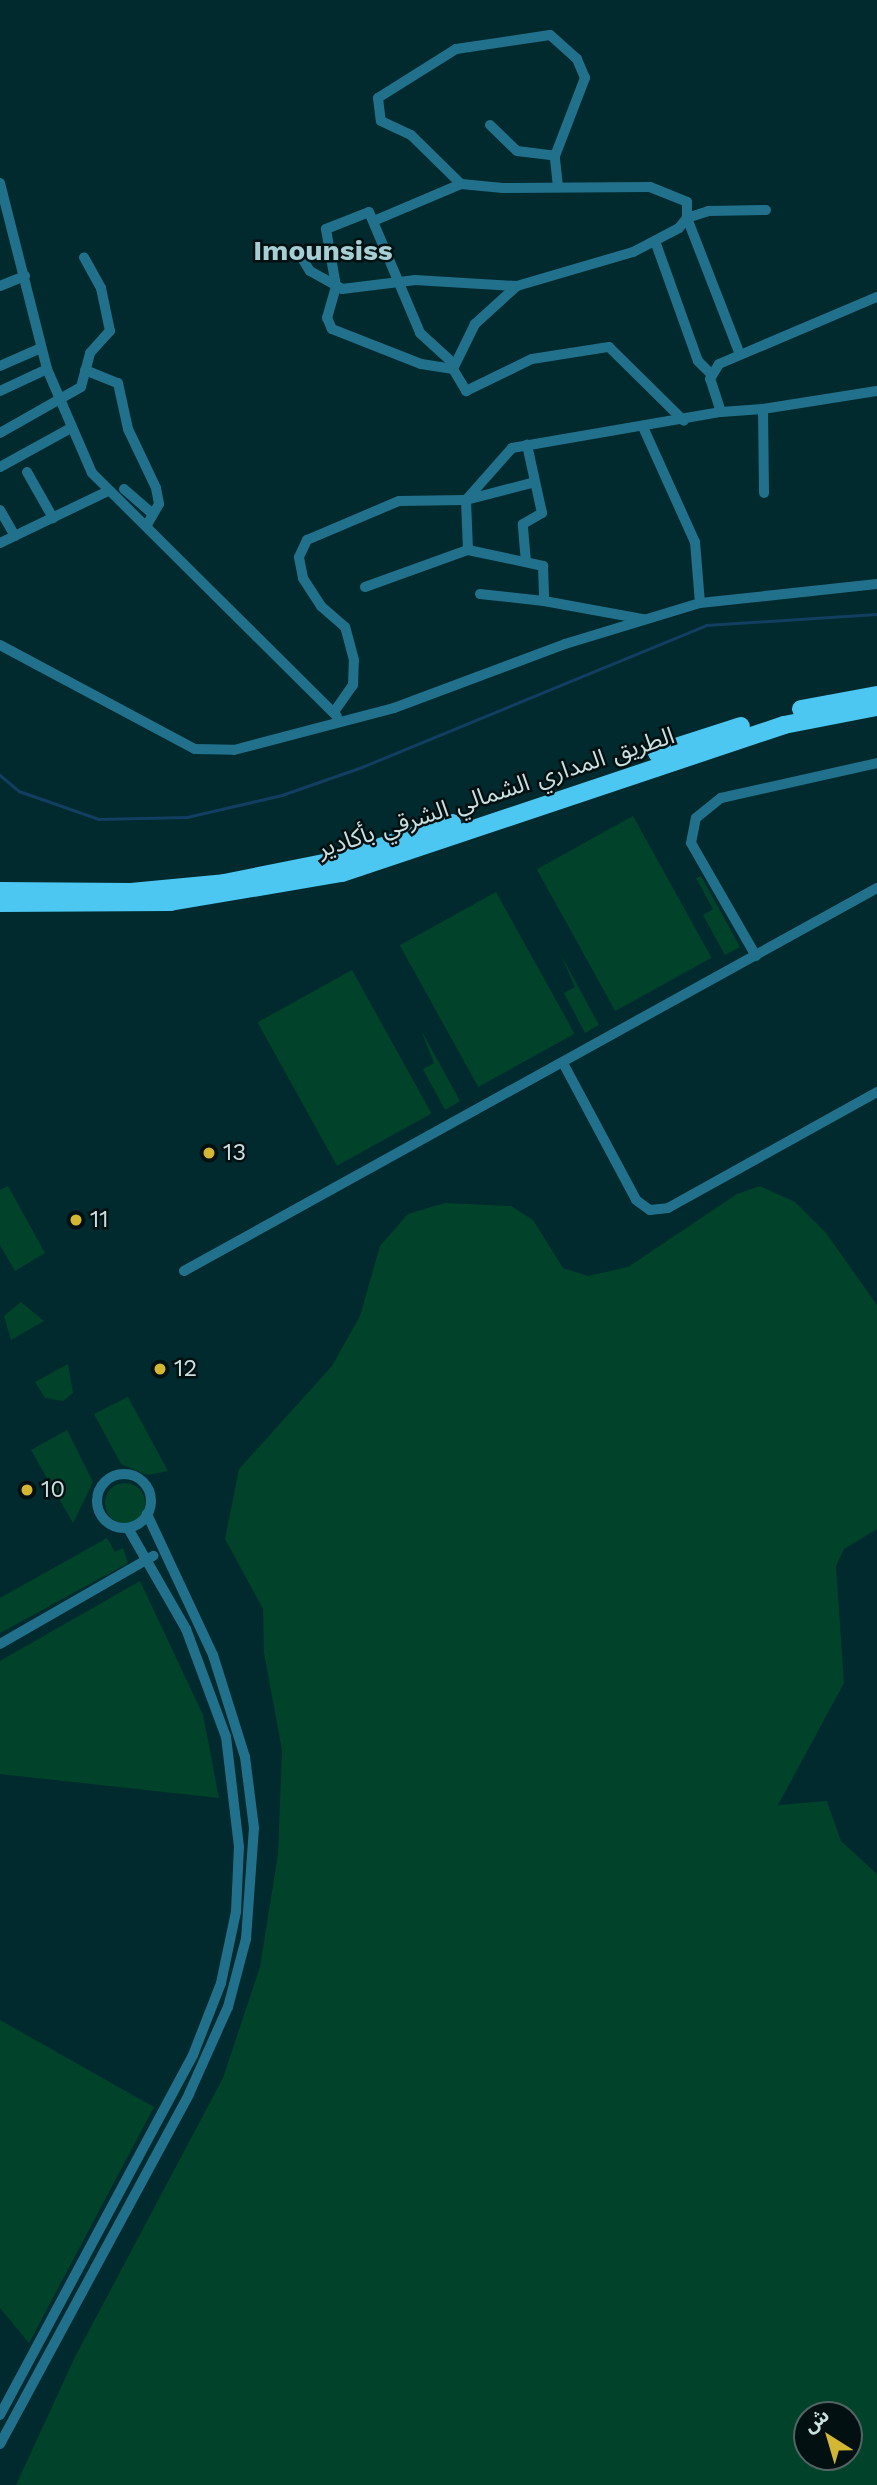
<!DOCTYPE html>
<meta charset="utf-8">
<style>
body{margin:0}
#map{position:relative;width:877px;height:2485px;overflow:hidden;background:#012a2e;font-family:"Work Sans","Noto Sans Arabic",sans-serif}
div>[style]{position:absolute}
.green>*{inset:0;background:#01432a;transform-origin:0 0}
.round{border-radius:50%}
.stream>*{height:2.5px;margin:-1.25px;padding:0 1.25px;transform-origin:1.25px;border-radius:1.25px;background:#113e61}
.minor>*{height:10px;margin:-5px;padding:0 5px;transform-origin:5px;border-radius:5px;background:#21718c}
.minor>.ring{margin:-5px;padding:0;box-sizing:content-box;background:none;border:10px solid #21718c;border-radius:50%}
.trunk>*{height:18px;margin:-9px;padding:0 9px;transform-origin:9px;border-radius:9px;background:#4bc7f2}
.dots>*{width:19px;height:19px;translate:-50% -50%;box-sizing:border-box;border:4px solid #031012;border-radius:50%}
span{translate:-50% -50%;white-space:nowrap;text-align:center;line-height:1.15;-webkit-text-stroke:5px #031012;paint-order:stroke}
.street-label{font-size:24px;color:#cadfe0}
.poi-label{font-size:24px;color:#cadfe0}
.left{translate:0 -50%;text-align:left}
.quarter-label{font-size:28px;color:#a6cfd3;font-weight:700}
.north{position:absolute;left:793px;top:2401px;width:70px;height:70px;box-sizing:border-box;background:#031012;border:2px solid #536364;border-radius:50%;rotate:323deg;font-size:19px;font-weight:700;line-height:28px;text-align:center;color:#cadfe0}
.north::after{content:'';display:block;margin:auto;width:24px;height:32px;background:#d4b635;clip-path:polygon(50% 0,100% 100%,50% 72%,0 100%)}
</style>
<div id="map">
<div class="green">
<div style="left:633px;top:816px;width:162px;height:110px;rotate:61deg"></div>
<div style="clip-path:polygon(701px 876px,740px 947px,725px 955px,703px 915px,713px 909px,696px 878px)"></div>
<div style="left:496px;top:892px;width:162px;height:110px;rotate:61deg"></div>
<div style="clip-path:polygon(560px 953px,599px 1025px,585px 1033px,564px 993px,575px 987px)"></div>
<div style="left:352px;top:970px;width:164px;height:108px;rotate:61deg"></div>
<div style="clip-path:polygon(421px 1030px,460px 1101px,445px 1110px,423px 1069px,434px 1063px)"></div>
<div style="clip-path:polygon(8px 1186px,45px 1253px,15px 1271px,0 1245px,0 1190px)"></div>
<div style="clip-path:polygon(evenodd,760px 1186px,795px 1202px,826px 1233px,877px 1305px,877px 1529px,844px 1549px,836px 1566px,844px 1683px,778px 1805px,827px 1801px,841px 1841px,877px 1874px,877px 2485px,16px 2485px,75px 2357px,223px 2078px,260px 1967px,278px 1854px,282px 1750px,264px 1653px,263px 1609px,225px 1539px,239px 1469px,332px 1366px,360px 1316px,380px 1246px,408px 1214px,445px 1203px,511px 1206px,533px 1220px,563px 1268px,588px 1276px,628px 1267px,737px 1194px,760px 1186px,849px 2415px,849px 2457px,807px 2457px,807px 2415px,849px 2415px)"></div>
<div style="clip-path:polygon(21px 1302px,44px 1321px,11px 1340px,4px 1316px)"></div>
<div style="clip-path:polygon(68px 1364px,73px 1393px,63px 1401px,45px 1398px,35px 1382px)"></div>
<div style="clip-path:polygon(128px 1397px,168px 1471px,147px 1475px,121px 1464px,94px 1414px)"></div>
<div style="clip-path:polygon(67px 1430px,93px 1482px,73px 1523px,31px 1450px)"></div>
<div class="round" style="left:105px;top:1483px;width:40px;height:40px"></div>
<div style="clip-path:polygon(107px 1538px,115px 1552px,123px 1548px,128px 1563px,0 1633px,0 1598px)"></div>
<div style="clip-path:polygon(140px 1581px,203px 1715px,219px 1798px,0 1774px,0 1661px)"></div>
<div style="clip-path:polygon(0 2020px,154px 2107px,29px 2343px,0 2308px)"></div>
</div>
<div class="stream">
<div style="left:0;top:775px;width:25px;rotate:40deg"></div>
<div style="left:19px;top:791px;width:85px;rotate:19.3deg"></div>
<div style="left:99px;top:819px;width:88px;rotate:-1.3deg"></div>
<div style="left:187px;top:817px;width:98px;rotate:-13deg"></div>
<div style="left:282px;top:795px;width:85px;rotate:-19.3deg"></div>
<div style="left:362px;top:767px;width:372px;rotate:-22.4deg"></div>
<div style="left:706px;top:625px;width:171px;rotate:-3.7deg"></div>
</div>
<div class="minor">
<div style="left:490px;top:125px;width:37px;rotate:44deg"></div>
<div style="left:517px;top:151px;width:38px;rotate:7deg"></div>
<div style="left:0;top:183px;width:192px;rotate:75.8deg"></div>
<div style="left:47px;top:369px;width:113px;rotate:66.6deg"></div>
<div style="left:92px;top:473px;width:345px;rotate:44.8deg"></div>
<div style="left:558px;top:187px;width:31px;rotate:-96deg"></div>
<div style="left:555px;top:156px;width:84px;rotate:-69deg"></div>
<div style="left:585px;top:78px;width:21px;rotate:-113deg"></div>
<div style="left:577px;top:59px;width:36px;rotate:-138deg"></div>
<div style="left:550px;top:35px;width:95px;rotate:171.5deg"></div>
<div style="left:456px;top:49px;width:92px;rotate:147.9deg"></div>
<div style="left:378px;top:98px;width:23px;rotate:83deg"></div>
<div style="left:381px;top:121px;width:33px;rotate:25deg"></div>
<div style="left:411px;top:135px;width:70px;rotate:44.4deg"></div>
<div style="left:461px;top:184px;width:42px;rotate:5.4deg"></div>
<div style="left:503px;top:188px;width:147px;rotate:-0.4deg"></div>
<div style="left:650px;top:187px;width:40px;rotate:22deg"></div>
<div style="left:687px;top:202px;width:16px;rotate:90deg"></div>
<div style="left:687px;top:218px;width:13px;rotate:129deg"></div>
<div style="left:679px;top:228px;width:52px;rotate:152.4deg"></div>
<div style="left:633px;top:252px;width:121px;rotate:163.7deg"></div>
<div style="left:517px;top:286px;width:57px;rotate:137.9deg"></div>
<div style="left:475px;top:324px;width:50px;rotate:116.1deg"></div>
<div style="left:453px;top:369px;width:26px;rotate:59deg"></div>
<div style="left:466px;top:391px;width:73px;rotate:-25.9deg"></div>
<div style="left:532px;top:359px;width:78px;rotate:-8.9deg"></div>
<div style="left:609px;top:347px;width:105px;rotate:44.6deg"></div>
<div style="left:376px;top:220px;width:92px;rotate:-23deg"></div>
<div style="left:655px;top:241px;width:127px;rotate:70.3deg"></div>
<div style="left:698px;top:361px;width:17px;rotate:45deg"></div>
<div style="left:299px;top:253px;width:21px;rotate:59deg"></div>
<div style="left:310px;top:271px;width:37px;rotate:29deg"></div>
<div style="left:342px;top:289px;width:74px;rotate:-7deg"></div>
<div style="left:415px;top:280px;width:102px;rotate:3.4deg"></div>
<div style="left:0;top:286px;width:27px;rotate:-22deg"></div>
<div style="left:739px;top:352px;width:144px;rotate:-111.2deg"></div>
<div style="left:687px;top:218px;width:22px;rotate:-18deg"></div>
<div style="left:708px;top:211px;width:58px;rotate:-1deg"></div>
<div style="left:0;top:366px;width:45px;rotate:-23.7deg"></div>
<div style="left:453px;top:369px;width:32px;rotate:-171deg"></div>
<div style="left:421px;top:364px;width:96px;rotate:-158.5deg"></div>
<div style="left:332px;top:329px;width:12px;rotate:-114deg"></div>
<div style="left:327px;top:318px;width:33px;rotate:-74deg"></div>
<div style="left:336px;top:286px;width:58px;rotate:-100deg"></div>
<div style="left:326px;top:229px;width:46px;rotate:-21.6deg"></div>
<div style="left:369px;top:212px;width:131px;rotate:67.1deg"></div>
<div style="left:420px;top:333px;width:46px;rotate:42.4deg"></div>
<div style="left:85px;top:370px;width:35px;rotate:22deg"></div>
<div style="left:118px;top:383px;width:47px;rotate:77.7deg"></div>
<div style="left:128px;top:429px;width:65px;rotate:64.6deg"></div>
<div style="left:156px;top:488px;width:16px;rotate:79deg"></div>
<div style="left:159px;top:504px;width:24px;rotate:120deg"></div>
<div style="left:0;top:391px;width:52px;rotate:-25.1deg"></div>
<div style="left:763px;top:409px;width:115px;rotate:-9deg"></div>
<div style="left:721px;top:412px;width:42px;rotate:-4.1deg"></div>
<div style="left:763px;top:409px;width:84px;rotate:89.3deg"></div>
<div style="left:643px;top:427px;width:126px;rotate:65.7deg"></div>
<div style="left:695px;top:542px;width:61px;rotate:85.3deg"></div>
<div style="left:0;top:433px;width:93px;rotate:-29.6deg"></div>
<div style="left:81px;top:387px;width:35px;rotate:-75deg"></div>
<div style="left:90px;top:353px;width:30px;rotate:-48deg"></div>
<div style="left:110px;top:331px;width:44px;rotate:-101.8deg"></div>
<div style="left:101px;top:288px;width:35px;rotate:-119deg"></div>
<div style="left:0;top:467px;width:79px;rotate:-28.8deg"></div>
<div style="left:27px;top:472px;width:53px;rotate:60.5deg"></div>
<div style="left:124px;top:489px;width:38px;rotate:41deg"></div>
<div style="left:0;top:510px;width:30px;rotate:60deg"></div>
<div style="left:0;top:543px;width:120px;rotate:-25.7deg"></div>
<div style="left:468px;top:550px;width:77px;rotate:12deg"></div>
<div style="left:543px;top:566px;width:35px;rotate:88deg"></div>
<div style="left:544px;top:601px;width:101px;rotate:10.3deg"></div>
<div style="left:526px;top:562px;width:38px;rotate:-95deg"></div>
<div style="left:523px;top:524px;width:22px;rotate:-30deg"></div>
<div style="left:542px;top:513px;width:70px;rotate:-102.4deg"></div>
<div style="left:365px;top:587px;width:109px;rotate:-19.8deg"></div>
<div style="left:468px;top:550px;width:50px;rotate:-92.3deg"></div>
<div style="left:466px;top:500px;width:71px;rotate:-14.6deg"></div>
<div style="left:480px;top:594px;width:64px;rotate:6.2deg"></div>
<div style="left:0;top:645px;width:221px;rotate:28.1deg"></div>
<div style="left:195px;top:749px;width:39px;rotate:1deg"></div>
<div style="left:234px;top:750px;width:165px;rotate:-14.7deg"></div>
<div style="left:394px;top:708px;width:183px;rotate:-20.5deg"></div>
<div style="left:565px;top:644px;width:141px;rotate:-16.9deg"></div>
<div style="left:700px;top:603px;width:178px;rotate:-6.1deg"></div>
<div style="left:334px;top:712px;width:33px;rotate:-55deg"></div>
<div style="left:353px;top:685px;width:25px;rotate:-88deg"></div>
<div style="left:354px;top:660px;width:34px;rotate:-105deg"></div>
<div style="left:345px;top:627px;width:32px;rotate:-139deg"></div>
<div style="left:321px;top:606px;width:33px;rotate:-123deg"></div>
<div style="left:303px;top:578px;width:21px;rotate:-101deg"></div>
<div style="left:299px;top:557px;width:19px;rotate:-65deg"></div>
<div style="left:307px;top:540px;width:100px;rotate:-23deg"></div>
<div style="left:399px;top:501px;width:67px;rotate:-0.9deg"></div>
<div style="left:466px;top:500px;width:69px;rotate:-48.5deg"></div>
<div style="left:512px;top:448px;width:212px;rotate:-9.8deg"></div>
<div style="left:721px;top:412px;width:35px;rotate:-108deg"></div>
<div style="left:710px;top:379px;width:17px;rotate:-59deg"></div>
<div style="left:719px;top:364px;width:172px;rotate:-23deg"></div>
<div style="left:756px;top:956px;width:130px;rotate:-119.9deg"></div>
<div style="left:691px;top:843px;width:25px;rotate:-79deg"></div>
<div style="left:696px;top:818px;width:32px;rotate:-39deg"></div>
<div style="left:721px;top:798px;width:160px;rotate:-12.6deg"></div>
<div style="left:563px;top:1063px;width:155px;rotate:61.9deg"></div>
<div style="left:636px;top:1200px;width:17px;rotate:36deg"></div>
<div style="left:650px;top:1210px;width:18px;rotate:-6deg"></div>
<div style="left:668px;top:1208px;width:239px;rotate:-29deg"></div>
<div style="left:184px;top:1271px;width:792px;rotate:-28.93deg"></div>
<div class="ring" style="left:97px;top:1474px;width:44px;height:44px"></div>
<div style="left:0;top:1644px;width:177px;rotate:-29.9deg"></div>
<div style="left:0;top:2415px;width:408px;rotate:-61.8deg"></div>
<div style="left:193px;top:2055px;width:77px;rotate:-68.7deg"></div>
<div style="left:221px;top:1983px;width:73px;rotate:-78.1deg"></div>
<div style="left:236px;top:1912px;width:65px;rotate:-87.4deg"></div>
<div style="left:239px;top:1847px;width:111px;rotate:-96.7deg"></div>
<div style="left:226px;top:1737px;width:115px;rotate:-110.3deg"></div>
<div style="left:186px;top:1629px;width:116px;rotate:-119.9deg"></div>
<div style="left:0;top:2444px;width:398px;rotate:-61.6deg"></div>
<div style="left:189px;top:2094px;width:95px;rotate:-65.9deg"></div>
<div style="left:228px;top:2007px;width:70px;rotate:-75.2deg"></div>
<div style="left:246px;top:1939px;width:111px;rotate:-85.9deg"></div>
<div style="left:254px;top:1828px;width:72px;rotate:-97.2deg"></div>
<div style="left:245px;top:1757px;width:107px;rotate:-107.4deg"></div>
<div style="left:213px;top:1655px;width:156px;rotate:-115.1deg"></div>
</div>
<div class="trunk">
<div style="left:801px;top:709px;width:77px;rotate:-10.4deg"></div>
<div style="left:657px;top:753px;width:88px;rotate:-17.8deg"></div>
<div style="left:0;top:891px;width:131px;rotate:0.4deg"></div>
<div style="left:131px;top:892px;width:93px;rotate:-5.5deg"></div>
<div style="left:224px;top:883px;width:122px;rotate:-11.3deg"></div>
<div style="left:344px;top:859px;width:114px;rotate:-18.4deg"></div>
<div style="left:0;top:903px;width:170px;rotate:-0.3deg"></div>
<div style="left:170px;top:902px;width:174px;rotate:-9.6deg"></div>
<div style="left:342px;top:873px;width:466px;rotate:-18.5deg"></div>
<div style="left:784px;top:725px;width:95px;rotate:-11deg"></div>
</div>
<div class="dots">
<div style="left:209px;top:1153px;background:#d4b635"></div>
<div style="left:76px;top:1220px;background:#d4b635"></div>
<div style="left:160px;top:1369px;background:#d4b635"></div>
<div style="left:27px;top:1490px;background:#d4b635"></div>
</div>
<div class="street-label">
<span style="left:496px;top:793px;rotate:-18deg">الطريق المداري الشمالي الشرقي بأكادير</span>
</div>
<div class="poi-label">
<span class="left" style="left:223px;top:1153px">13</span>
<span class="left" style="left:90px;top:1220px">11</span>
<span class="left" style="left:174px;top:1369px">12</span>
<span class="left" style="left:41px;top:1490px">10</span>
</div>
<div class="quarter-label">
<span style="left:323px;top:251px">Imounsiss</span>
</div>
<div class="north">ش</div>
</div>
